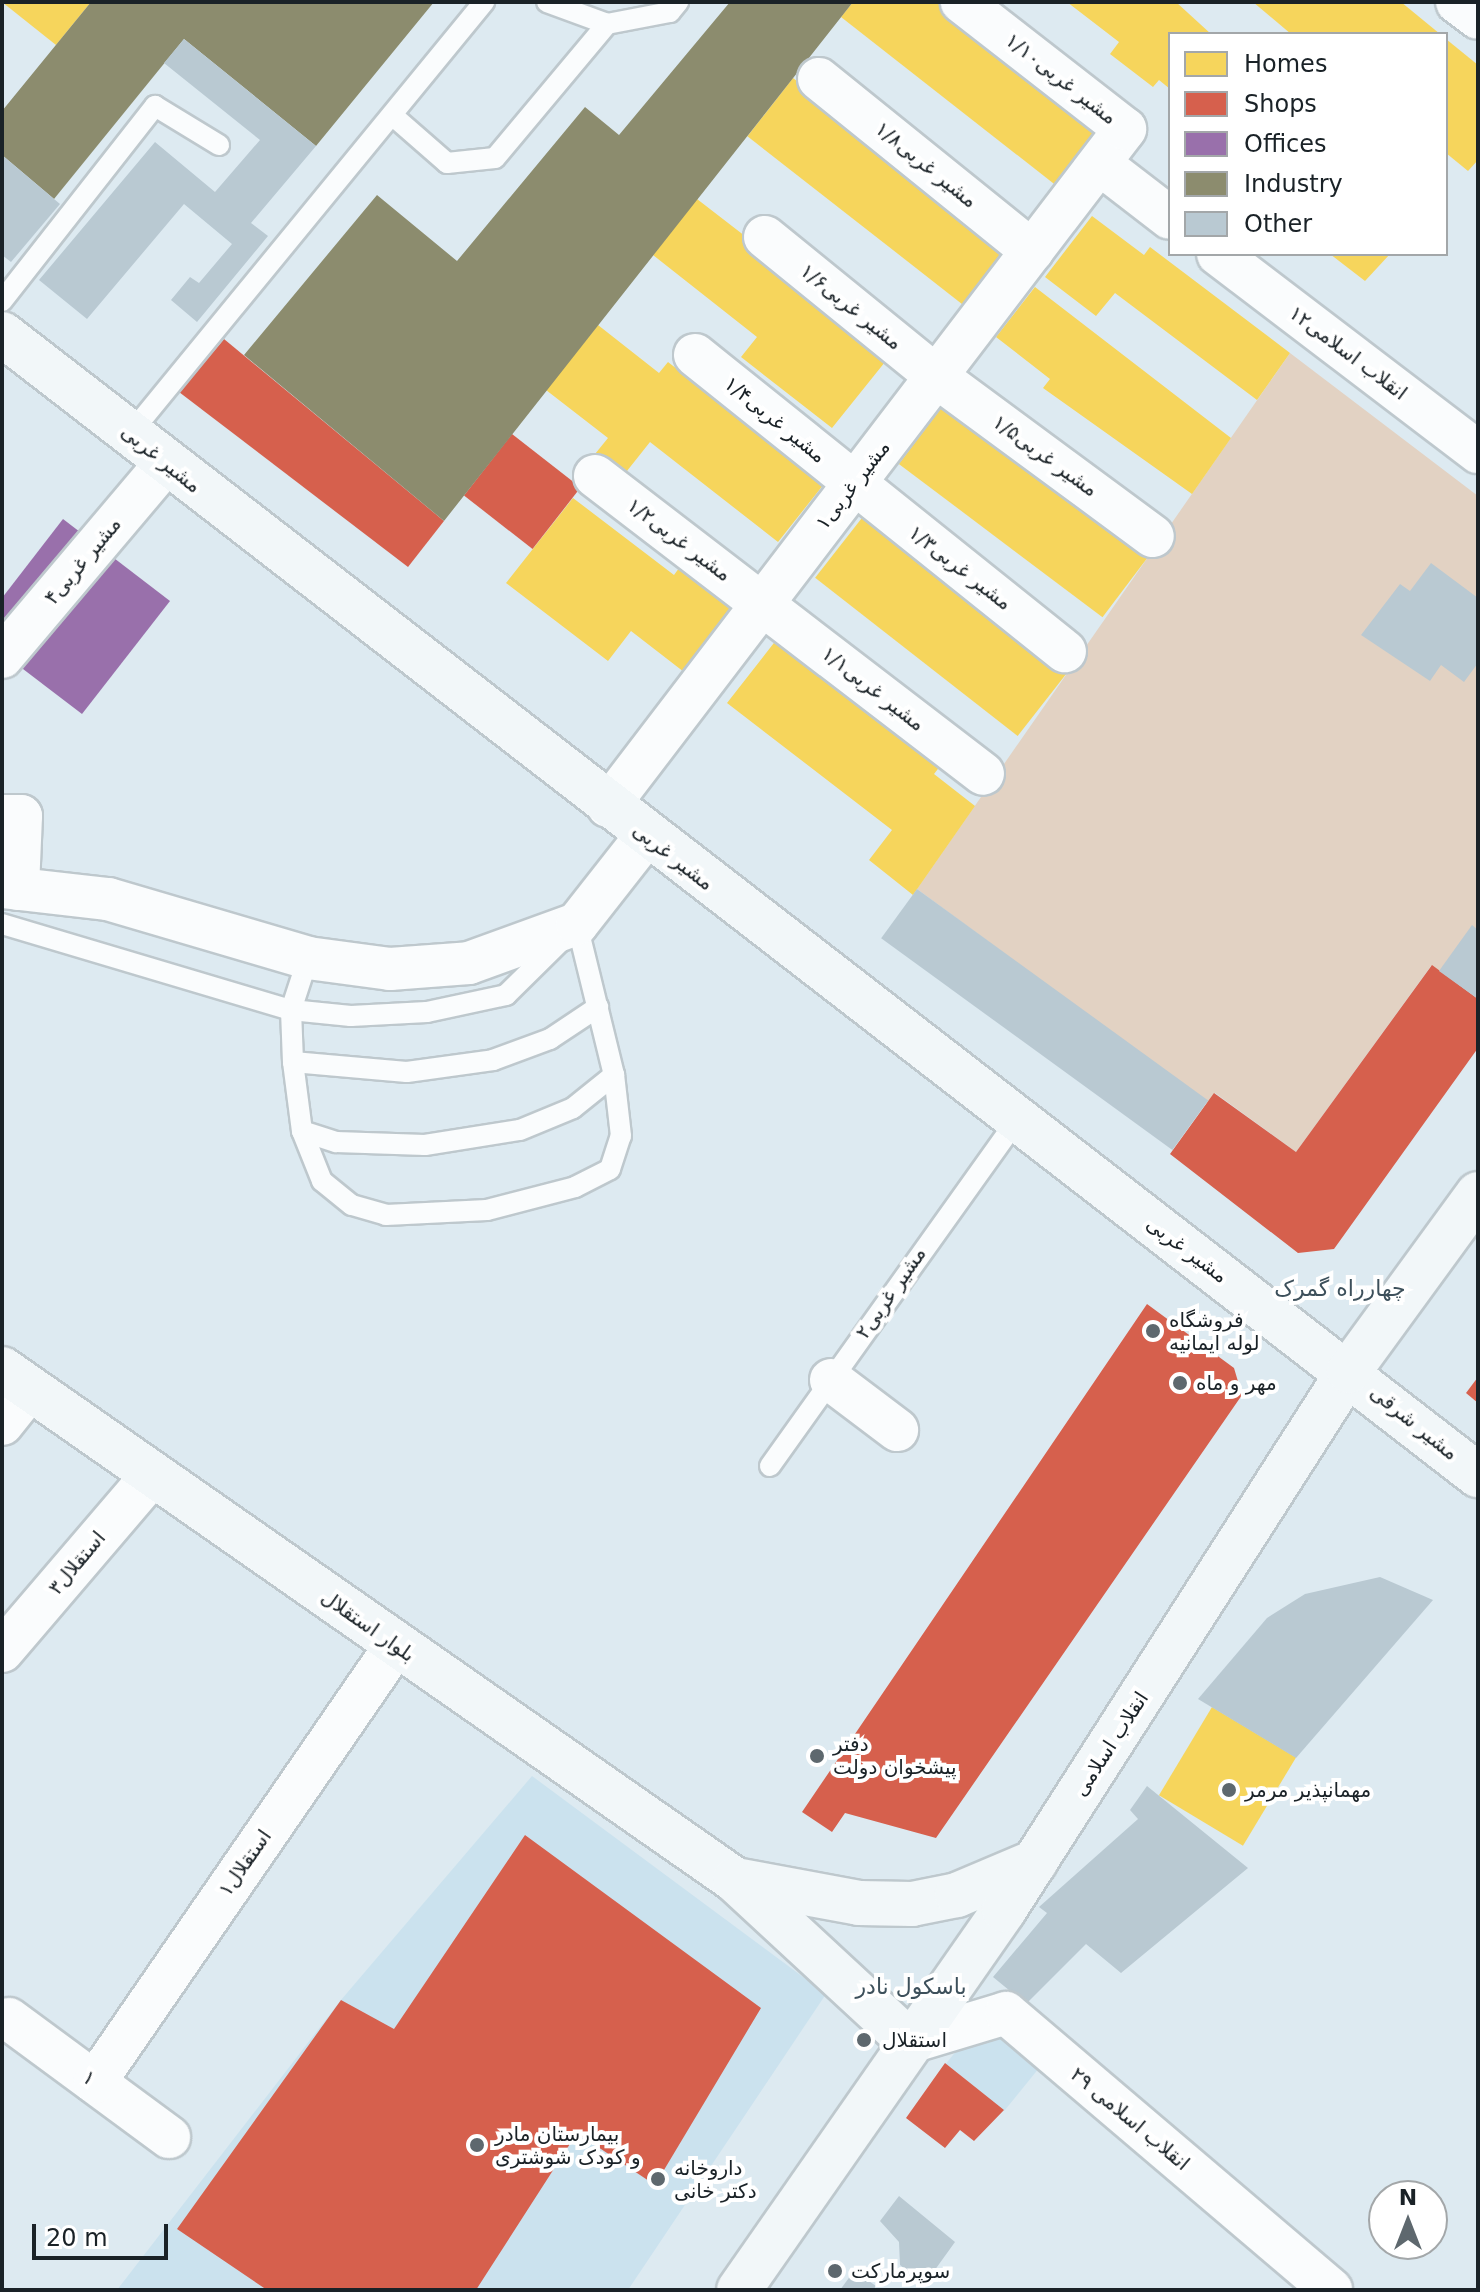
<!DOCTYPE html>
<meta charset="utf-8">
<style>
body{margin:0}
#map{position:relative;width:1480px;height:2292px;overflow:hidden;background:#ddeaf1;font-family:"DejaVu Sans",Vazirmatn,sans-serif}
div>[style]{position:absolute}
.built>*{inset:0;background:#cbe2ee;transform-origin:0 0}
.green>*{inset:0;background:#e2d2c3}
.homes>*{inset:0;background:#f6d55c;transform-origin:0 0}
.shops>*{inset:0;background:#d6604d;transform-origin:0 0}
.offices>*{inset:0;background:#9970ab}
.industry>*{inset:0;background:#8c8c6e}
.building>*{inset:0;background:#b9c9d2;transform-origin:0 0}
.roads{filter:drop-shadow(2px 0 #bec8cd) drop-shadow(-2px 0 #bec8cd) drop-shadow(0 2px #bec8cd) drop-shadow(0 -2px #bec8cd)}
.service>*{height:20px;margin:-10px;padding:0 10px;transform-origin:10px;border-radius:10px;background:#fafcfd}
.minor>*{height:42px;margin:-21px;padding:0 21px;transform-origin:21px;border-radius:21px;background:#fafcfd}
.secondary>*{height:44px;margin:-22px;padding:0 22px;transform-origin:22px;border-radius:22px;background:#f2f7f9}
.dots>*{width:22px;height:22px;translate:-50% -50%;box-sizing:border-box;border:4px solid #fff;border-radius:50%}
span{translate:-50% -50%;white-space:nowrap;text-align:center;line-height:1.15;-webkit-text-stroke:8px #fff;paint-order:stroke}
.street-label{font-size:20px;color:#1a2227}
.poi-label{font-size:20px;color:#1a2227}
.left{translate:0 -50%;text-align:left}
.neighbourhood-label{font-size:22px;color:#3d505b}
.frame{position:absolute;inset:0;border:4px solid #1a2227;pointer-events:none}
.legend{position:absolute;left:1168px;top:32px;width:280px;height:224px;box-sizing:border-box;background:#fff;border:2px solid #a3a7a9;margin:0;padding:10px 14px;list-style:none;font-size:24px;color:#1a2227}
.legend li{display:flex;align-items:center;gap:16px;height:40px}
.legend b{width:40px;border:2px solid #a3a7a9}
.north{position:absolute;left:1368px;top:2180px;width:80px;height:80px;box-sizing:border-box;background:#fff;border:2px solid #a3a7a9;border-radius:50%;rotate:0deg;font-size:22px;font-weight:700;line-height:32px;text-align:center;color:#1a2227}
.north::after{content:'';display:block;margin:auto;width:28px;height:36px;background:#5e686e;clip-path:polygon(50% 0,100% 100%,50% 72%,0 100%)}
.scale{position:absolute;left:32px;top:2224px;width:136px;height:36px;box-sizing:border-box;border:4px solid #1a2227;border-top:0;padding-left:10px;font-size:24px;line-height:28px;white-space:nowrap;color:#1a2227;-webkit-text-stroke:6px #fff;paint-order:stroke}
</style>
<div id="map">
<div class="built">
<div style="clip-path:polygon(532px 1776px,826px 1994px,628px 2290px,117px 2290px,341px 2000px)"></div>
<div style="left:983px;top:2018px;width:75px;height:59px;rotate:39deg"></div>
</div>
<div class="green">
<div style="clip-path:polygon(1290px 353px,1478px 496px,1478px 998px,1431px 966px,1296px 1152px,1215px 1093px,1207px 1103px,917px 889px)"></div>
</div>
<div class="homes">
<div style="clip-path:polygon(2px 2px,91px 2px,56px 45px)"></div>
<div style="clip-path:polygon(853px 2px,938px 2px,1103px 131px,1058px 187px,841px 17px)"></div>
<div style="clip-path:polygon(1067px 2px,1176px 2px,1211px 34px,1170px 34px,1170px 89px,1159px 80px,1153px 87px,1110px 54px,1119px 42px)"></div>
<div style="clip-path:polygon(1253px 2px,1401px 2px,1440px 34px,1291px 34px)"></div>
<div style="clip-path:polygon(1446px 39px,1478px 65px,1478px 160px,1468px 171px,1446px 153px)"></div>
<div style="left:793px;top:78px;width:273px;height:74px;rotate:38deg"></div>
<div style="clip-path:polygon(697px 199px,802px 280px,794px 290px,885px 362px,832px 428px,741px 357px,757px 337px,653px 255px)"></div>
<div style="clip-path:polygon(1092px 216px,1144px 255px,1150px 247px,1290px 353px,1257px 400px,1115px 293px,1096px 316px,1045px 277px)"></div>
<div style="clip-path:polygon(1330px 254px,1390px 254px,1365px 281px)"></div>
<div style="clip-path:polygon(1035px 287px,1231px 438px,1192px 494px,1043px 388px,1050px 379px,996px 337px)"></div>
<div style="clip-path:polygon(598px 325px,659px 373px,668px 362px,824px 484px,778px 542px,650px 442px,623px 476px,595px 454px,608px 438px,546px 390px)"></div>
<div style="left:947px;top:400px;width:255px;height:80px;rotate:37deg"></div>
<div style="clip-path:polygon(573px 498px,674px 575px,682px 564px,735px 604px,684px 672px,631px 631px,608px 661px,506px 583px)"></div>
<div style="left:865px;top:514px;width:257px;height:81px;rotate:38deg"></div>
<div style="clip-path:polygon(777px 639px,941px 765px,934px 774px,975px 806px,913px 895px,869px 860px,892px 830px,727px 703px)"></div>
<div style="left:1212px;top:1707px;width:98px;height:103px;rotate:31deg"></div>
</div>
<div class="shops">
<div style="clip-path:polygon(224px 339px,444px 521px,408px 567px,179px 392px)"></div>
<div style="left:512px;top:434px;width:87px;height:78px;rotate:38deg"></div>
<div style="clip-path:polygon(1432px 965px,1478px 999px,1478px 1048px,1334px 1249px,1298px 1253px,1170px 1154px,1214px 1093px,1296px 1152px)"></div>
<div style="clip-path:polygon(1147px 1304px,1234px 1368px,1242px 1395px,936px 1838px,845px 1813px,832px 1832px,802px 1812px)"></div>
<div style="clip-path:polygon(1478px 1377px,1478px 1403px,1466px 1393px)"></div>
<div style="clip-path:polygon(525px 1835px,761px 2008px,655px 2185px,577px 2133px,476px 2290px,267px 2290px,177px 2229px,341px 2000px,394px 2029px)"></div>
<div style="clip-path:polygon(945px 2063px,1004px 2110px,974px 2141px,960px 2130px,945px 2148px,906px 2118px)"></div>
</div>
<div class="offices">
<div style="clip-path:polygon(63px 519px,170px 601px,82px 714px,2px 653px,2px 598px)"></div>
</div>
<div class="industry">
<div style="clip-path:polygon(91px 2px,434px 2px,316px 146px,184px 39px,54px 199px,2px 155px,2px 111px)"></div>
<div style="clip-path:polygon(730px 2px,853px 2px,444px 521px,244px 355px,377px 195px,457px 261px,585px 107px,619px 135px)"></div>
</div>
<div class="building">
<div style="clip-path:polygon(184px 39px,316px 146px,251px 223px,268px 236px,197px 322px,171px 300px,190px 277px,199px 283px,232px 244px,184px 204px,87px 319px,39px 280px,155px 142px,215px 192px,260px 140px,164px 63px)"></div>
<div style="clip-path:polygon(2px 155px,60px 204px,11px 262px,2px 255px)"></div>
<div style="clip-path:polygon(1431px 563px,1478px 598px,1478px 663px,1464px 682px,1441px 665px,1430px 681px,1361px 635px,1400px 584px,1410px 591px)"></div>
<div style="left:917px;top:889px;width:360px;height:61px;rotate:36deg"></div>
<div style="clip-path:polygon(1472px 925px,1478px 930px,1478px 999px,1439px 971px)"></div>
<div style="clip-path:polygon(1380px 1577px,1433px 1600px,1296px 1758px,1198px 1699px,1267px 1618px,1305px 1594px)"></div>
<div style="clip-path:polygon(1147px 1786px,1248px 1868px,1121px 1973px,1086px 1944px,1026px 2004px,993px 1977px,1047px 1913px,1039px 1907px,1138px 1819px,1130px 1810px)"></div>
<div style="clip-path:polygon(899px 2196px,955px 2242px,924px 2285px,900px 2265px,899px 2242px,880px 2221px)"></div>
<div style="clip-path:polygon(854px 2271px,876px 2286px,873px 2290px,840px 2290px)"></div>
</div>
<div class="roads">
<div class="service">
<div style="left:547px;top:2px;width:64px;rotate:20.1deg"></div>
<div style="left:607px;top:24px;width:64px;rotate:-10.8deg"></div>
<div style="left:670px;top:12px;width:13px;rotate:-51deg"></div>
<div style="left:392px;top:115px;width:73px;rotate:41.1deg"></div>
<div style="left:447px;top:163px;width:48px;rotate:-5.9deg"></div>
<div style="left:495px;top:158px;width:175px;rotate:-50.1deg"></div>
<div style="left:2px;top:301px;width:248px;rotate:-51.9deg"></div>
<div style="left:155px;top:106px;width:75px;rotate:31.4deg"></div>
<div style="left:130px;top:434px;width:559px;rotate:-50.67deg"></div>
<div style="left:2px;top:924px;width:302px;rotate:16.6deg"></div>
<div style="left:291px;top:1010px;width:60px;rotate:5.7deg"></div>
<div style="left:351px;top:1016px;width:76px;rotate:-3deg"></div>
<div style="left:427px;top:1012px;width:81px;rotate:-12.1deg"></div>
<div style="left:506px;top:995px;width:80px;rotate:-44.5deg"></div>
<div style="left:308px;top:958px;width:55px;rotate:108.1deg"></div>
<div style="left:291px;top:1010px;width:52px;rotate:87.8deg"></div>
<div style="left:293px;top:1062px;width:70px;rotate:82.6deg"></div>
<div style="left:302px;top:1131px;width:54px;rotate:68.2deg"></div>
<div style="left:322px;top:1181px;width:38px;rotate:39deg"></div>
<div style="left:352px;top:1205px;width:35px;rotate:16deg"></div>
<div style="left:386px;top:1215px;width:101px;rotate:-2.8deg"></div>
<div style="left:487px;top:1210px;width:91px;rotate:-14.6deg"></div>
<div style="left:575px;top:1187px;width:39px;rotate:-27deg"></div>
<div style="left:610px;top:1169px;width:35px;rotate:-72deg"></div>
<div style="left:621px;top:1136px;width:61px;rotate:-96.5deg"></div>
<div style="left:614px;top:1075px;width:155px;rotate:-103.8deg"></div>
<div style="left:293px;top:1062px;width:114px;rotate:5deg"></div>
<div style="left:407px;top:1072px;width:87px;rotate:-7.9deg"></div>
<div style="left:493px;top:1060px;width:61px;rotate:-20.2deg"></div>
<div style="left:550px;top:1039px;width:58px;rotate:-33.7deg"></div>
<div style="left:302px;top:1131px;width:36px;rotate:18deg"></div>
<div style="left:336px;top:1142px;width:89px;rotate:1.9deg"></div>
<div style="left:425px;top:1145px;width:96px;rotate:-9deg"></div>
<div style="left:520px;top:1130px;width:57px;rotate:-22.5deg"></div>
<div style="left:573px;top:1108px;width:53px;rotate:-38.8deg"></div>
<div style="left:770px;top:1466px;width:422px;rotate:-54.5deg"></div>
</div>
<div class="minor">
<div style="left:1457px;top:2px;width:26px;rotate:37deg"></div>
<div style="left:819px;top:79px;width:274px;rotate:38.9deg"></div>
<div style="left:1100px;top:164px;width:88px;rotate:37.6deg"></div>
<div style="left:765px;top:237px;width:222px;rotate:39.1deg"></div>
<div style="left:937px;top:377px;width:268px;rotate:36.4deg"></div>
<div style="left:1218px;top:254px;width:327px;rotate:37.3deg"></div>
<div style="left:695px;top:355px;width:474px;rotate:38.7deg"></div>
<div style="left:595px;top:476px;width:489px;rotate:37.5deg"></div>
<div style="left:2px;top:657px;width:253px;rotate:-49.8deg"></div>
<div style="left:608px;top:806px;width:852px;rotate:-52.63deg"></div>
<div style="left:1125px;top:129px;width:207px;rotate:-142.1deg"></div>
<div style="left:2px;top:816px;width:19px"></div>
<div style="left:21px;top:816px;width:73px;rotate:92.4deg"></div>
<div style="left:2px;top:887px;width:107px;rotate:6.5deg"></div>
<div style="left:108px;top:899px;width:209px;rotate:16.4deg"></div>
<div style="left:308px;top:958px;width:83px;rotate:7.6deg"></div>
<div style="left:390px;top:969px;width:79px;rotate:-4.3deg"></div>
<div style="left:469px;top:963px;width:115px;rotate:-19.9deg"></div>
<div style="left:577px;top:924px;width:112px;rotate:-51.9deg"></div>
<div style="left:831px;top:1380px;width:83px;rotate:37.1deg"></div>
<div style="left:2px;top:1424px;width:45px;rotate:-51.3deg"></div>
<div style="left:2px;top:1651px;width:233px;rotate:-49.5deg"></div>
<div style="left:9px;top:2019px;width:199px;rotate:36.4deg"></div>
<div style="left:910px;top:2042px;width:100px;rotate:-16.8deg"></div>
<div style="left:1006px;top:2013px;width:427px;rotate:40.4deg"></div>
<div style="left:95px;top:2082px;width:531px;rotate:-55.44deg"></div>
</div>
<div class="secondary">
<div style="left:2px;top:334px;width:1866px;rotate:37.71deg"></div>
<div style="left:2px;top:1369px;width:894px;rotate:34.88deg"></div>
<div style="left:735px;top:1880px;width:238px;rotate:42.8deg"></div>
<div style="left:735px;top:1880px;width:126px;rotate:10.5deg"></div>
<div style="left:859px;top:1903px;width:53px;rotate:1.1deg"></div>
<div style="left:912px;top:1904px;width:46px;rotate:-11.3deg"></div>
<div style="left:957px;top:1895px;width:85px;rotate:-22.9deg"></div>
<div style="left:739px;top:2290px;width:463px;rotate:-55.1deg"></div>
<div style="left:1004px;top:1910px;width:640px;rotate:-57.38deg"></div>
<div style="left:1349px;top:1371px;width:219px;rotate:-53.9deg"></div>
</div>
</div>
<div class="dots">
<div style="left:1153px;top:1331px;background:#5e686e"></div>
<div style="left:1180px;top:1383px;background:#5e686e"></div>
<div style="left:817px;top:1756px;background:#5e686e"></div>
<div style="left:1229px;top:1790px;background:#5e686e"></div>
<div style="left:864px;top:2040px;background:#5e686e"></div>
<div style="left:477px;top:2145px;background:#5e686e"></div>
<div style="left:658px;top:2179px;background:#5e686e"></div>
<div style="left:835px;top:2271px;background:#5e686e"></div>
</div>
<div class="street-label">
<span style="left:1061px;top:79px;rotate:38deg">۱/۱۰مشیر غربی</span>
<span style="left:926px;top:165px;rotate:39deg">۱/۸مشیر غربی</span>
<span style="left:851px;top:307px;rotate:39deg">۱/۶مشیر غربی</span>
<span style="left:1348px;top:353px;rotate:37deg">انقلاب اسلامی۱۲</span>
<span style="left:775px;top:420px;rotate:39deg">۱/۴مشیر غربی</span>
<span style="left:1045px;top:456px;rotate:36deg">۱/۵مشیر غربی</span>
<span style="left:161px;top:459px;rotate:39deg">مشیر غربی</span>
<span style="left:853px;top:485px;rotate:-52deg">مشیر غربی۱</span>
<span style="left:679px;top:540px;rotate:37deg">۱/۲مشیر غربی</span>
<span style="left:83px;top:561px;rotate:-50deg">مشیر غربی۴</span>
<span style="left:960px;top:568px;rotate:38deg">۱/۳مشیر غربی</span>
<span style="left:873px;top:689px;rotate:38deg">۱/۱مشیر غربی</span>
<span style="left:673px;top:857px;rotate:38deg">مشیر غربی</span>
<span style="left:1187px;top:1250px;rotate:37deg">مشیر غربی</span>
<span style="left:891px;top:1293px;rotate:-55deg">۲مشیر غربی</span>
<span style="left:1414px;top:1423px;rotate:39deg">مشیر شرقی</span>
<span style="left:77px;top:1563px;rotate:-50deg">استقلال۳</span>
<span style="left:368px;top:1626px;rotate:35deg">بلوار استقلال</span>
<span style="left:1111px;top:1744px;rotate:-57deg">انقلاب اسلامی</span>
<span style="left:245px;top:1863px;rotate:-55deg">استقلال۱</span>
<span style="left:89px;top:2078px;rotate:36deg">۱</span>
<span style="left:1130px;top:2119px;rotate:40deg">انقلاب اسلامی ۲۹</span>
</div>
<div class="poi-label">
<span class="left" style="left:1169px;top:1332px">فروشگاه<br>لوله ایمانیه</span>
<span class="left" style="left:1196px;top:1383px">مهر و ماه</span>
<span class="left" style="left:833px;top:1756px">دفتر<br>پیشخوان دولت</span>
<span class="left" style="left:1245px;top:1790px">مهمانپذیر مرمر</span>
<span class="left" style="left:882px;top:2040px">استقلال</span>
<span class="left" style="left:495px;top:2146px">بیمارستان مادر<br>و کودک شوشتری</span>
<span class="left" style="left:674px;top:2180px">داروخانه<br>دکتر خانی</span>
<span class="left" style="left:851px;top:2271px">سوپرمارکت</span>
</div>
<div class="neighbourhood-label">
<span style="left:1340px;top:1289px">چهارراه گمرک</span>
<span style="left:911px;top:1987px">باسکول نادر</span>
</div>
<div class="frame"></div>
<ul class="legend">
<li><b style="height:22px;background:#f6d55c"></b>Homes</li>
<li><b style="height:22px;background:#d6604d"></b>Shops</li>
<li><b style="height:22px;background:#9970ab"></b>Offices</li>
<li><b style="height:22px;background:#8c8c6e"></b>Industry</li>
<li><b style="height:22px;background:#b9c9d2"></b>Other</li>
</ul>
<div class="north">N</div>
<div class="scale">20 m</div>
</div>
